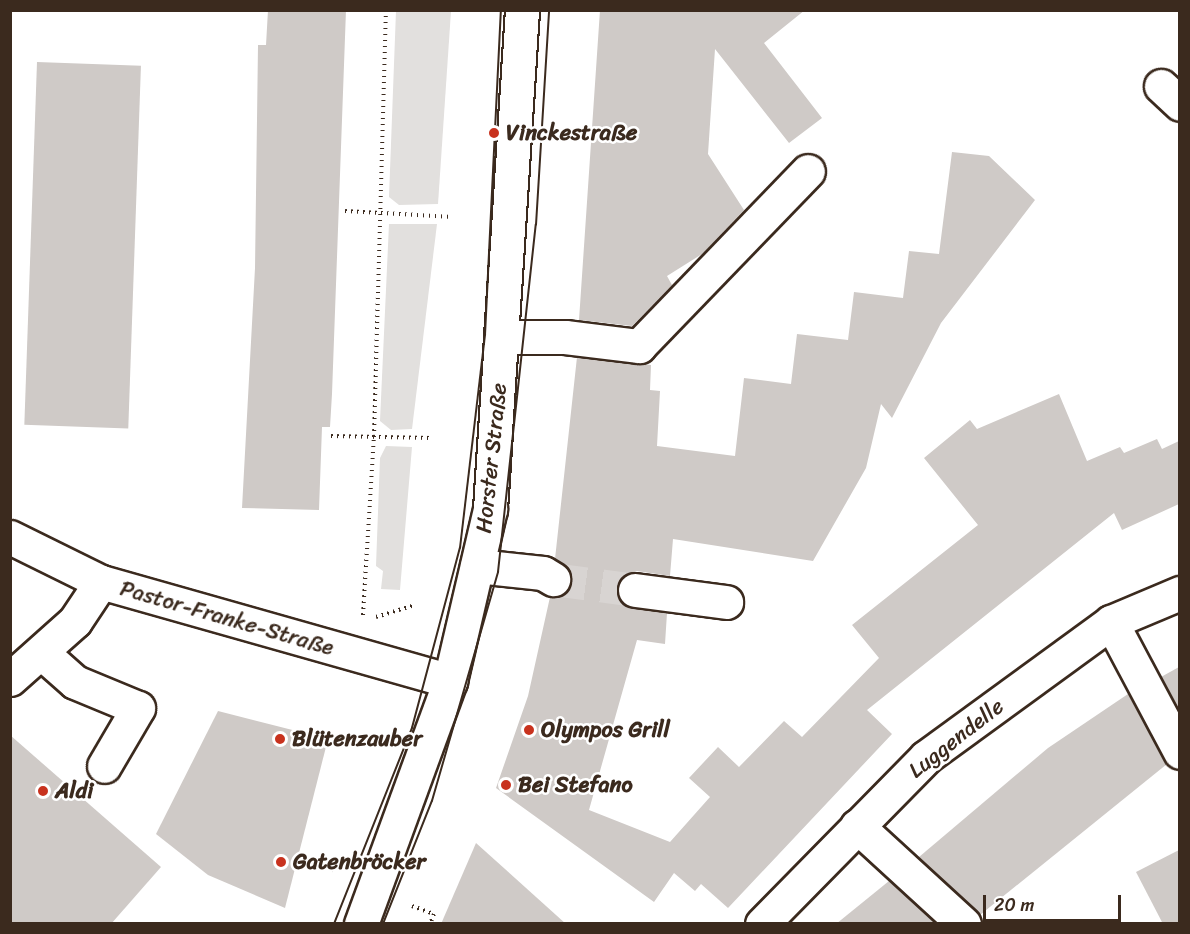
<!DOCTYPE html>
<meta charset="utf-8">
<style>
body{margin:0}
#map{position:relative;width:1190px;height:934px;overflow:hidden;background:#fff;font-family:Sriracha,sans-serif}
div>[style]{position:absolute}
.green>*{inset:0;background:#e2e0de}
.building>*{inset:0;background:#cfcac7;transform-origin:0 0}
.minor-tunnel>*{height:33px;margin-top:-16.5px;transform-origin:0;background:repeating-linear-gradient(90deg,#d8d4d2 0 33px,transparent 0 49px)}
.path>*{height:4px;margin-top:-2px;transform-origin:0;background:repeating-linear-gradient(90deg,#3b2a1e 0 1.5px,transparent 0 6px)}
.roads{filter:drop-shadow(2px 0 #3b2a1e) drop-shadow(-2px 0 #3b2a1e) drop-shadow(0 2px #3b2a1e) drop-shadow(0 -2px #3b2a1e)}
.minor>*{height:33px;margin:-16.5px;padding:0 16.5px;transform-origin:16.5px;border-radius:16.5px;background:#fff}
.tram>*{height:1.5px;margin:-0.75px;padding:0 0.75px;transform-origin:0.75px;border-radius:0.75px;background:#3b2a1e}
.dots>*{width:16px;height:16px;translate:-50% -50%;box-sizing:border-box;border:3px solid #fff;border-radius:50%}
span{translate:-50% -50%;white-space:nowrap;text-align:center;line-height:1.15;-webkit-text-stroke:5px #fff;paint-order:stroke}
.poi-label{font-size:22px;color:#3b2a1e;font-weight:700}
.left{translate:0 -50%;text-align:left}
.street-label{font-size:22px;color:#3b2a1e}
.frame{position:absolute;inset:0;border:12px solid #3b2a1e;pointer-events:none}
.scale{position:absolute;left:983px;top:895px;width:138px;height:27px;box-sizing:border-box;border:3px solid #3b2a1e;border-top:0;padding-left:8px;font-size:18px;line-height:21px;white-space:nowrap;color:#3b2a1e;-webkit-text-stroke:4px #fff;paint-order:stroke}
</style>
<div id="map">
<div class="green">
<div style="clip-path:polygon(396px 11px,451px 11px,438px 204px,399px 205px,389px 197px)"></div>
<div style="clip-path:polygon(389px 224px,437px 224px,412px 429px,391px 430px,380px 421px)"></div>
<div style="clip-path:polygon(386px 446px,412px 447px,400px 590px,381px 589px,383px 571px,376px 566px,380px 458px)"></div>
</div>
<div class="building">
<div style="clip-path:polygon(268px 10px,346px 10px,332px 394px,330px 427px,322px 427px,319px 510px,242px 508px,255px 268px,258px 45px,266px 45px)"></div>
<div style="clip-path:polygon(600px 10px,805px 10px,764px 43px,822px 118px,789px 143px,715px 49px,708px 154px,744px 210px,702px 254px,667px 276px,672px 285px,632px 326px,579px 320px)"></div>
<div style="left:37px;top:62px;width:104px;height:363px;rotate:2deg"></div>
<div style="clip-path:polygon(952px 152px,989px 156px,1035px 200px,941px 323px,892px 418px,881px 404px,866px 468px,813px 561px,673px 539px,670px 576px,637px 571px,620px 579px,618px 597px,624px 605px,667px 613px,665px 644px,637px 640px,589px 810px,670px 842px,710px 797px,689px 778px,718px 747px,739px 767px,784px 721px,802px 737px,879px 658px,852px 625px,978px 525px,924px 458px,970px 420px,977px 429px,1059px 394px,1087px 461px,1120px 447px,1124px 453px,1157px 439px,1162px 449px,1179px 441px,1179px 504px,1122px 530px,1114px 513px,867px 710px,892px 734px,728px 908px,701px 884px,695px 891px,674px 873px,654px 902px,496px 788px,528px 696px,550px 597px,563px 595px,572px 580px,569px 569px,555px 559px,577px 357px,651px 365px,650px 390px,660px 391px,657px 446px,735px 456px,744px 378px,791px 384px,797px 334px,848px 340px,854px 292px,903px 298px,909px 251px,939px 254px)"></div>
<div style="clip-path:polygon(1179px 667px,1179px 711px,1161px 677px)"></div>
<div style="clip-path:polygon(1128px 694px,1167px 764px,980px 915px,919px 857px,1048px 748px)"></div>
<div style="clip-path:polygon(218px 711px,328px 739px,285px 908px,208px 875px,156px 834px)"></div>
<div style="clip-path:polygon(10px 735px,161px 867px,111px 924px,10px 924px)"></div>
<div style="clip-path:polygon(476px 843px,566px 924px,441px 924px)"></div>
<div style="clip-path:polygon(1179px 850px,1179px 924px,1163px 924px,1136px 872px)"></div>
<div style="clip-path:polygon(889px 881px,936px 924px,836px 924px)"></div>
</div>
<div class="minor-tunnel">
<div style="left:553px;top:579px;width:83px;rotate:7.6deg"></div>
</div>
<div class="path">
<div style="left:345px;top:211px;width:108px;rotate:3.2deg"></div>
<div style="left:331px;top:436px;width:100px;rotate:1.1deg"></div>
<div style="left:363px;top:615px;width:178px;rotate:-86.5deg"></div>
<div style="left:374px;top:437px;width:427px;rotate:-88.4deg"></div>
<div style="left:376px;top:617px;width:41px;rotate:-17.1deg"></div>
<div style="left:322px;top:864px;width:17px;rotate:28deg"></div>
<div style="left:412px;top:906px;width:23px;rotate:20deg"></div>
<div style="left:434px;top:914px;width:11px;rotate:112deg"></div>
</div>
<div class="roads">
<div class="minor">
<div style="left:1161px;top:86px;width:26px;rotate:43deg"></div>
<div style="left:502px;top:337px;width:63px"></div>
<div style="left:565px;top:337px;width:75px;rotate:6.9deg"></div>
<div style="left:639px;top:346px;width:243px;rotate:-46deg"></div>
<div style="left:10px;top:537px;width:102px;rotate:26.3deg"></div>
<div style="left:101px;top:582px;width:363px;rotate:15.8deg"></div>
<div style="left:477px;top:566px;width:66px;rotate:6.1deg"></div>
<div style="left:543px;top:573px;width:12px;rotate:31deg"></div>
<div style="left:635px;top:590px;width:92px;rotate:7.5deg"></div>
<div style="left:1111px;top:622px;width:147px;rotate:62deg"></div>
<div style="left:41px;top:652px;width:45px;rotate:41.4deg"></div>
<div style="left:75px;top:682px;width:68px;rotate:22.4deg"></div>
<div style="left:138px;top:708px;width:67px;rotate:120.4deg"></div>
<div style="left:10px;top:679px;width:87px;rotate:-41.7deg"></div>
<div style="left:75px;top:621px;width:47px;rotate:-56.3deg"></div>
<div style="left:857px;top:826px;width:145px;rotate:42.5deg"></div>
<div style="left:361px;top:924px;width:259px;rotate:-69.9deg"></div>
<div style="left:450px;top:681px;width:177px;rotate:-76.9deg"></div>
<div style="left:490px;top:509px;width:500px;rotate:-86.33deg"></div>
<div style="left:762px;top:924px;width:234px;rotate:-45.5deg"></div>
<div style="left:926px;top:757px;width:229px;rotate:-36.1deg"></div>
<div style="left:1111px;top:622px;width:75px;rotate:-22.8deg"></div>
</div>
</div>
<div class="tram">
<div style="left:334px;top:924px;width:211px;rotate:-68.3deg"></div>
<div style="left:412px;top:728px;width:186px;rotate:-75.1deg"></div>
<div style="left:460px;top:548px;width:214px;rotate:-83.3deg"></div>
<div style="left:485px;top:335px;width:325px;rotate:-87.2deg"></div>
<div style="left:383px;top:924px;width:132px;rotate:-68.3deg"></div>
<div style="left:432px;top:801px;width:238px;rotate:-73.9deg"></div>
<div style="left:498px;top:572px;width:349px;rotate:-83.8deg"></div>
<div style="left:536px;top:225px;width:215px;rotate:-86.5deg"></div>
</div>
<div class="dots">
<div style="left:494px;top:133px;background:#c8321e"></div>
<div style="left:529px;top:730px;background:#c8321e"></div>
<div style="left:280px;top:739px;background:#c8321e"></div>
<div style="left:506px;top:785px;background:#c8321e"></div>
<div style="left:43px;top:791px;background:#c8321e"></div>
<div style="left:281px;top:862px;background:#c8321e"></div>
</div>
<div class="poi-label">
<span class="left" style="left:506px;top:133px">Vinckestraße</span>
<span class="left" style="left:541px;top:730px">Olympos Grill</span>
<span class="left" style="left:292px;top:739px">Blütenzauber</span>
<span class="left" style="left:518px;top:785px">Bei Stefano</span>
<span class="left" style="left:55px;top:791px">Aldi</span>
<span class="left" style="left:293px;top:862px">Gatenbröcker</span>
</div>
<div class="street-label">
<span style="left:491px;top:458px;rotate:-84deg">Horster Straße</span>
<span style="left:227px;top:618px;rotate:16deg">Pastor-Franke-Straße</span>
<span style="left:956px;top:738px;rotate:-38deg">Luggendelle</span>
</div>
<div class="frame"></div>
<div class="scale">20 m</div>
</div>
